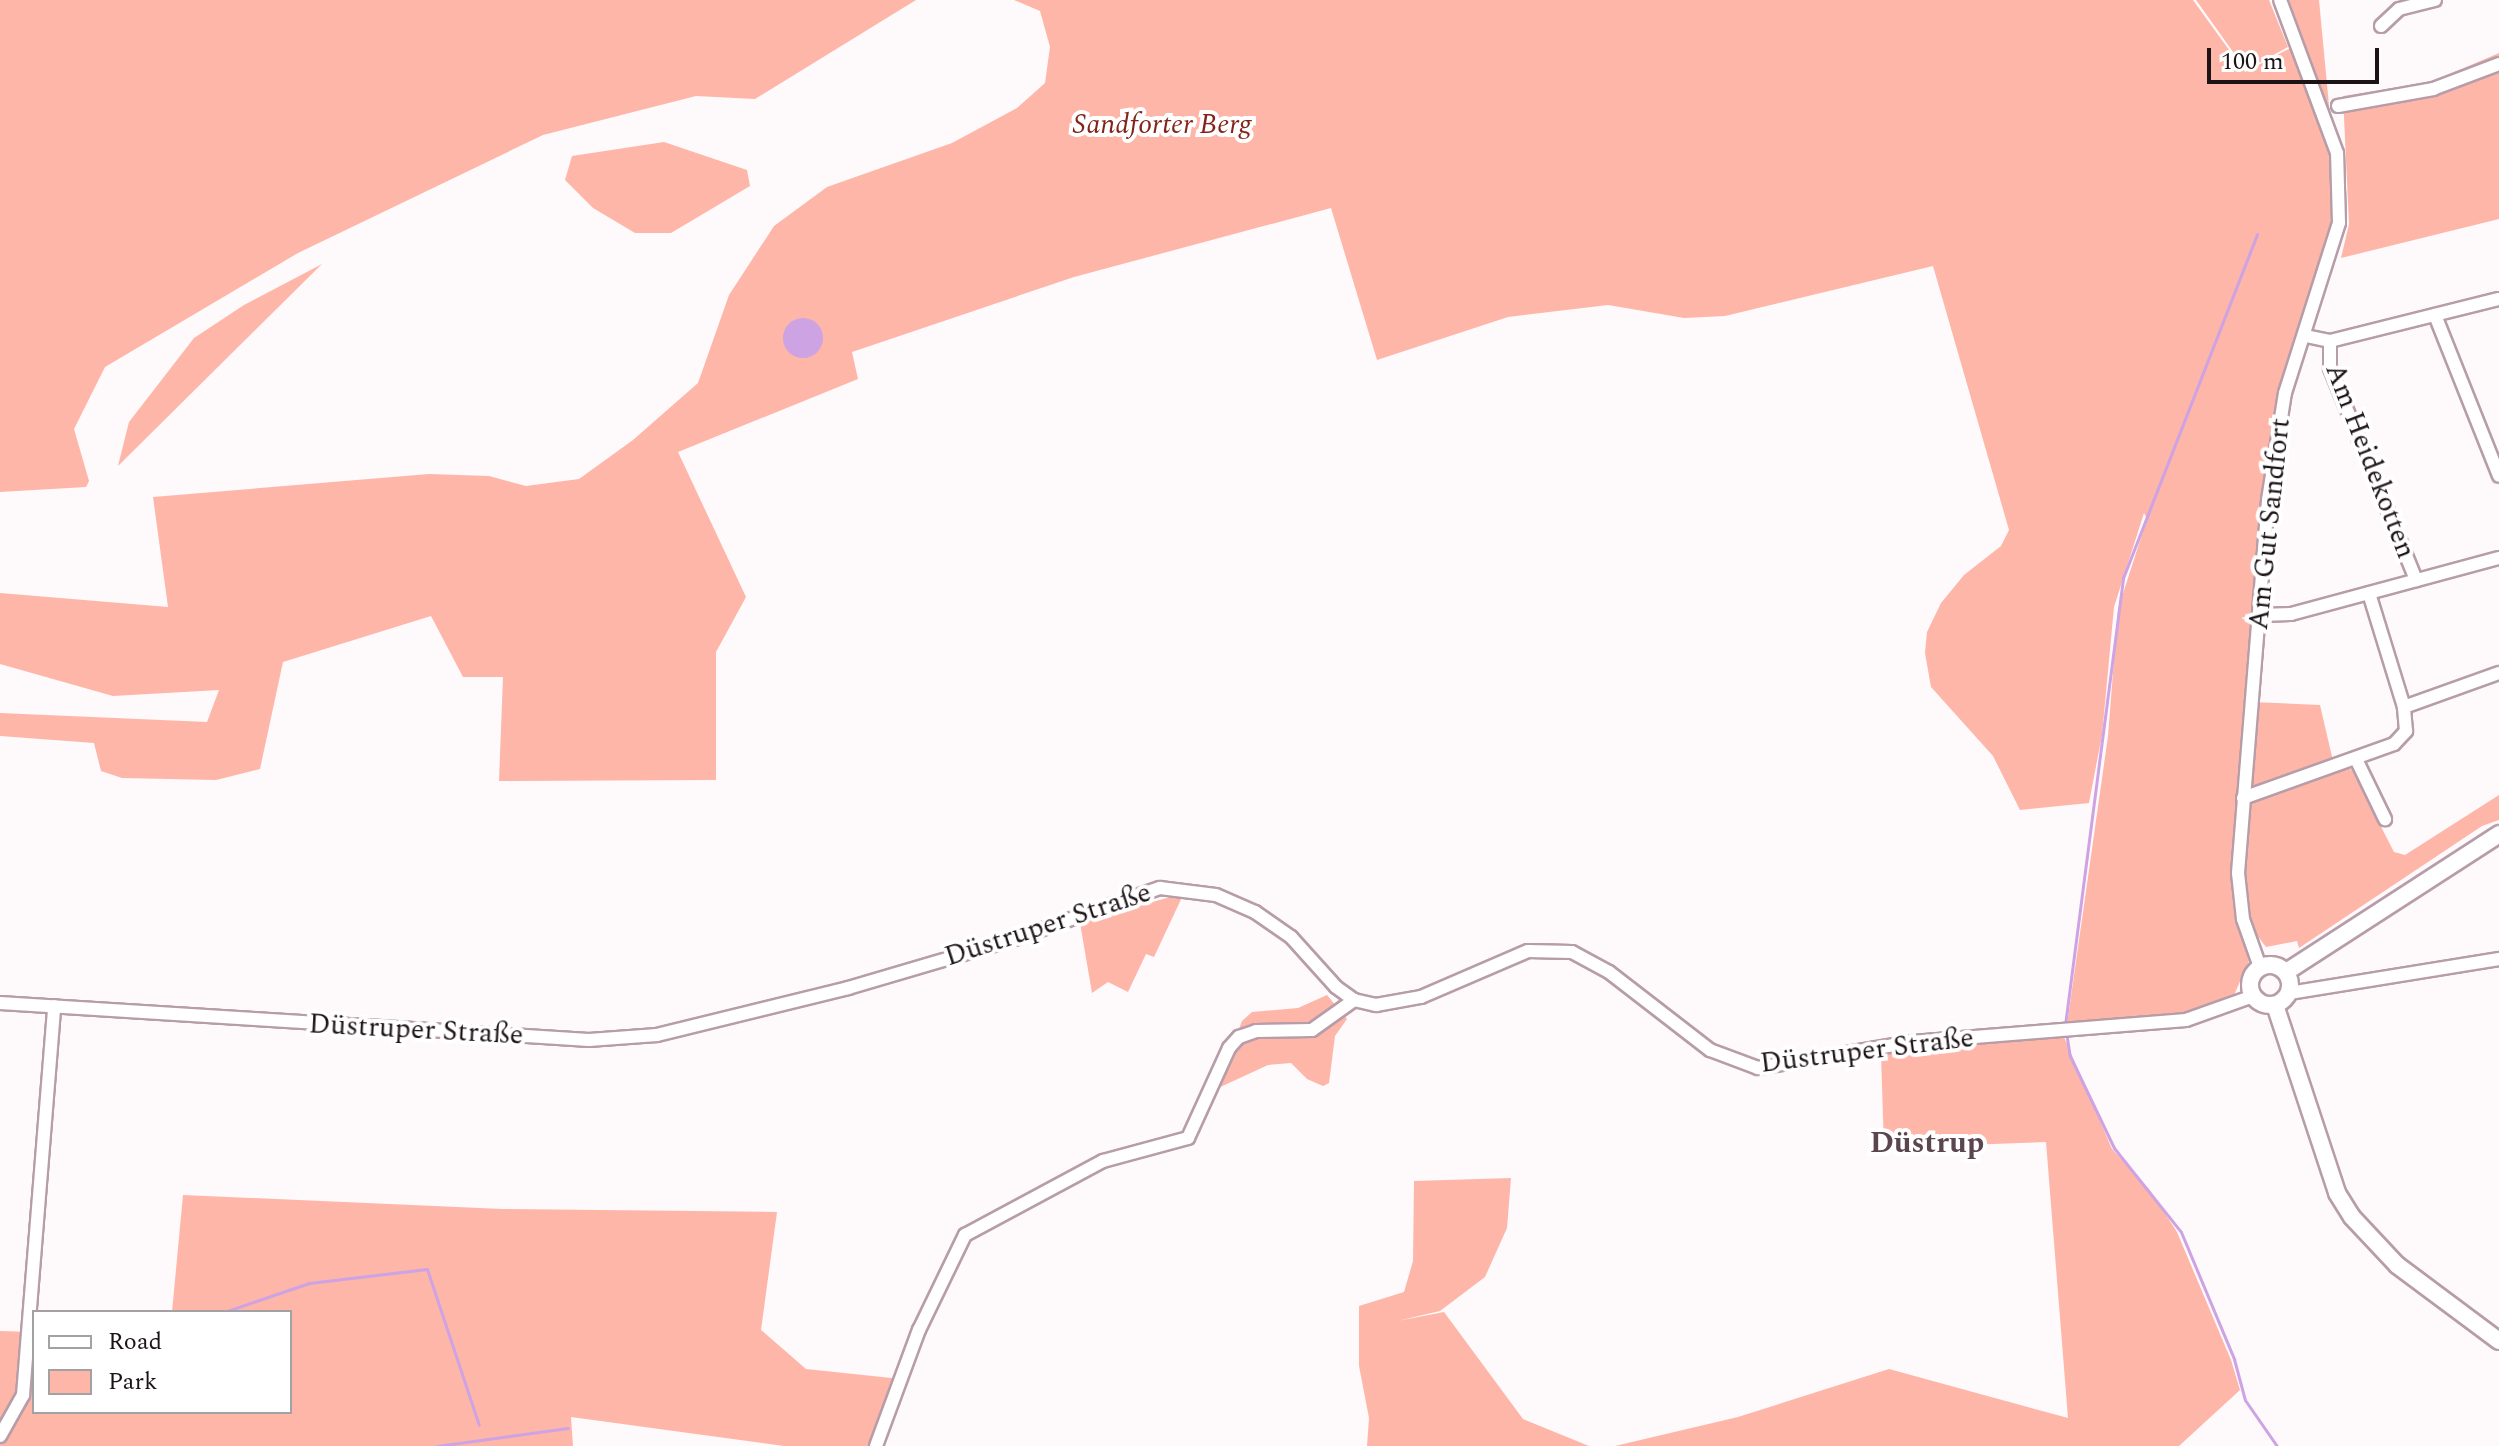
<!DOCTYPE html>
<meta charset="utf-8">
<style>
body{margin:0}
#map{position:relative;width:2499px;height:1446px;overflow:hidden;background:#fef9fb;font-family:Spectral,serif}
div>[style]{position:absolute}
.green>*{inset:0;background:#feb6a9}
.water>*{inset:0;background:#cda3e4}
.round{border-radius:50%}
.stream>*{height:3px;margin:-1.5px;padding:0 1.5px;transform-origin:1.5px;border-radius:1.5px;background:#cda3e4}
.roads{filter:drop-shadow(2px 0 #b79da8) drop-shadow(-2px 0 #b79da8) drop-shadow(0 2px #b79da8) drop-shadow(0 -2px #b79da8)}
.street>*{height:12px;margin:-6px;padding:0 6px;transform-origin:6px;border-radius:6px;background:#fff}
.secondary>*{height:16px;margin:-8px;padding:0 8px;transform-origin:8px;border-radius:8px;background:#fff}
.secondary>.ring{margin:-8px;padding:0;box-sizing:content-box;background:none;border:16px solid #fff;border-radius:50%}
span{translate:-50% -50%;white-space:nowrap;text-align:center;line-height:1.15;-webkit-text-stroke:8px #fff;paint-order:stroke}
.park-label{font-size:28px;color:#832419;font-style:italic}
.street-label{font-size:28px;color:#1c1316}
.neighbourhood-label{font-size:30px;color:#5b454e;font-weight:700}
.legend{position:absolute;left:32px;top:1310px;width:260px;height:104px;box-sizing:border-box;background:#fff;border:2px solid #a4a1a2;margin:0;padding:10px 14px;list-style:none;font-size:24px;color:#1c1316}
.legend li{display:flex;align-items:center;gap:16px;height:40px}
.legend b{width:40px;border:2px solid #a4a1a2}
.scale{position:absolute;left:2207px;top:48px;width:172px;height:36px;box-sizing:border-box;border:4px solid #1c1316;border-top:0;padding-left:10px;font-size:24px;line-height:28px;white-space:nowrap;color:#1c1316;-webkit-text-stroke:6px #fff;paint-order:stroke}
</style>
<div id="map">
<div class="green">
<div style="clip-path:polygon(0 0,916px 0,755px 99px,696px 96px,543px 135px,298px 253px,105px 367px,74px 429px,89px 481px,86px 487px,0 492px)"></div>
<div style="clip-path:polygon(1014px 0,2193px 0,2245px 72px,2296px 45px,2337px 153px,2339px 224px,2285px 393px,2252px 702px,2320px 705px,2333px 761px,2352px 770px,2394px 852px,2405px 855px,2499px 795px,2499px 820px,2482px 826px,2299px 948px,2297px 941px,2266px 947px,2256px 934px,2240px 933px,2249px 961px,2231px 1002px,2184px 1014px,2067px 1025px,2108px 736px,2118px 609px,2147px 519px,2144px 513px,2114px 607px,2102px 735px,2089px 803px,2020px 810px,1993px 756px,1931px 687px,1925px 653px,1927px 632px,1941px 603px,1964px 575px,2001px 546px,2009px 530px,1933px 266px,1725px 316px,1684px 318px,1608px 305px,1508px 317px,1377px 360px,1331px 208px,1074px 277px,852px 352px,858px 379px,678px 452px,746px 597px,716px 652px,716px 780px,499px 781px,503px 677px,463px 677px,431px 616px,283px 662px,260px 769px,216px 780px,122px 778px,101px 771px,94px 743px,0 736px,0 713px,207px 722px,219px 690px,113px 696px,0 664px,0 593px,168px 607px,153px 497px,429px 474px,489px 476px,526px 486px,579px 479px,633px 440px,698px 383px,729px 295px,774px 226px,827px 187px,952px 143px,1017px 108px,1045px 83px,1050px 47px,1040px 11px)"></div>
<div style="clip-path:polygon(2196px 0,2269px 0,2288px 47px,2246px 70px)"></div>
<div style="clip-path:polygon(2289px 0,2319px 0,2330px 116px)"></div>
<div style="clip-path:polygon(2499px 53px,2499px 219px,2341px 258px,2349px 224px,2343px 96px,2431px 82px)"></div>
<div style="clip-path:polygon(664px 142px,747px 170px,750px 186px,671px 233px,635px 233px,593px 208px,565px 180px,572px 156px)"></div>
<div style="clip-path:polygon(322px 264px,118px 466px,129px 422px,194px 338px,244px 305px)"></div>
<div style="clip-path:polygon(1184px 893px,1154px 957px,1146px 954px,1128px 992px,1108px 982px,1092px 993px,1080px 923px)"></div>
<div style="clip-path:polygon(1327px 995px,1347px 1019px,1335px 1036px,1329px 1083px,1323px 1086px,1307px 1079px,1291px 1063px,1268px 1065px,1216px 1089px,1242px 1021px,1252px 1012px,1298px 1008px)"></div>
<div style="clip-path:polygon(2064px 1037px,2112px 1149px,2149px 1189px,2177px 1232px,2231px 1360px,2240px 1390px,2179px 1446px,1615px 1446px,1738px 1417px,1889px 1369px,2068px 1418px,2046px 1142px,1884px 1148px,1881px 1055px,1913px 1047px)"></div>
<div style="clip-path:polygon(1511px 1178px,1507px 1228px,1485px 1277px,1440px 1311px,1397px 1321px,1444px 1312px,1523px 1419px,1589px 1446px,1367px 1446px,1369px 1418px,1359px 1366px,1359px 1306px,1404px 1292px,1413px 1261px,1414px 1181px)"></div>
<div style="clip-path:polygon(183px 1195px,502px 1209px,777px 1212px,761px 1330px,806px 1369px,901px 1379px,876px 1446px,784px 1446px,571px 1417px,573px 1446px,0 1446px,0 1331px,34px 1332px,34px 1412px,290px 1412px,290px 1312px,172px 1312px)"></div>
</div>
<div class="water">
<div class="round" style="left:783px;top:318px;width:40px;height:40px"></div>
</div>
<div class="stream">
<div style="left:2065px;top:1025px;width:451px;rotate:-82.6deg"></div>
<div style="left:2123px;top:578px;width:369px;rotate:-68.7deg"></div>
<div style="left:2066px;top:1032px;width:24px;rotate:81deg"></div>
<div style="left:2070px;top:1056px;width:102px;rotate:64.4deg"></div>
<div style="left:2114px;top:1148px;width:107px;rotate:51.4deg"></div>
<div style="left:2181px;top:1232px;width:138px;rotate:67.3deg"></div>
<div style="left:2234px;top:1359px;width:42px;rotate:75deg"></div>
<div style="left:2245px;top:1400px;width:56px;rotate:55.2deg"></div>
<div style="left:224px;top:1312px;width:90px;rotate:-18.8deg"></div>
<div style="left:309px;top:1283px;width:119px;rotate:-6.8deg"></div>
<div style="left:427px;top:1269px;width:164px;rotate:71.6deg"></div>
<div style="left:437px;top:1446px;width:132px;rotate:-7.8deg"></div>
</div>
<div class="roads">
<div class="street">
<div style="left:2381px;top:26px;width:25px;rotate:-43deg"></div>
<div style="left:2399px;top:9px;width:37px;rotate:-14deg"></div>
<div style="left:2338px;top:106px;width:97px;rotate:-10.1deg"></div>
<div style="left:2433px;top:89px;width:71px;rotate:-20.7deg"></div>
<div style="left:2435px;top:315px;width:173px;rotate:68.3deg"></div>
<div style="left:2306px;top:336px;width:25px;rotate:12deg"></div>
<div style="left:2330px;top:341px;width:174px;rotate:-14deg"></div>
<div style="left:2330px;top:341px;width:27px;rotate:90deg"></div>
<div style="left:2330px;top:368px;width:229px;rotate:67.9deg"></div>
<div style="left:2260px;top:615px;width:31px;rotate:-2deg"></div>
<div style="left:2291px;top:614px;width:215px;rotate:-15.1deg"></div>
<div style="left:2404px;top:707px;width:101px;rotate:-19.7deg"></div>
<div style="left:2356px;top:759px;width:67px;rotate:64.2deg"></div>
<div style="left:2243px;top:798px;width:160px;rotate:-19.7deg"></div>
<div style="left:2394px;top:744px;width:18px;rotate:-47deg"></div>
<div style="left:2406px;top:731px;width:24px;rotate:-95deg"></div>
<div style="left:2404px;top:707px;width:119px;rotate:-107.1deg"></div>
<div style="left:2260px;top:967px;width:51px;rotate:-109.5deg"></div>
<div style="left:2243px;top:919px;width:46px;rotate:-96.2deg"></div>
<div style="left:2238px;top:873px;width:374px;rotate:-85.4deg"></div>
<div style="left:2268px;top:500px;width:108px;rotate:-81deg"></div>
<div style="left:2285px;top:393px;width:178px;rotate:-72.4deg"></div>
<div style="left:2339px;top:223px;width:70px;rotate:-91.6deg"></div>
<div style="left:2337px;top:153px;width:163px;rotate:-110.4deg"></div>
<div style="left:2289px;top:993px;width:213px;rotate:-9.2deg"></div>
<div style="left:0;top:1003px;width:590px;rotate:3.59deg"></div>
<div style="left:589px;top:1040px;width:68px;rotate:-4.2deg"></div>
<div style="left:657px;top:1035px;width:197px;rotate:-13.8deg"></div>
<div style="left:848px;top:988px;width:173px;rotate:-16.4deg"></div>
<div style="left:1014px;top:939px;width:155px;rotate:-19.3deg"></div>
<div style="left:1160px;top:888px;width:56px;rotate:7.1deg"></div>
<div style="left:1216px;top:895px;width:43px;rotate:23.6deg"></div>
<div style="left:1255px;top:912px;width:44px;rotate:34.8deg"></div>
<div style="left:1291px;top:937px;width:67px;rotate:48deg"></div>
<div style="left:1336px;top:987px;width:22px;rotate:36deg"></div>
<div style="left:1354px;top:1000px;width:23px;rotate:13deg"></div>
<div style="left:1376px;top:1005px;width:46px;rotate:-10.1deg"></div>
<div style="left:1421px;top:997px;width:116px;rotate:-23.3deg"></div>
<div style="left:1528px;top:951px;width:44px;rotate:1.3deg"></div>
<div style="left:1572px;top:952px;width:42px;rotate:28.4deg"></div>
<div style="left:1609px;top:972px;width:128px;rotate:37.7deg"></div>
<div style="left:1710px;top:1050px;width:51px;rotate:20.6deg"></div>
<div style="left:1758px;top:1068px;width:156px;rotate:-9.6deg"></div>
<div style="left:1912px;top:1042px;width:275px;rotate:-4.6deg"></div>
<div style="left:2186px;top:1020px;width:71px;rotate:-19.7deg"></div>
<div style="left:0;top:1436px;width:47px;rotate:-60.7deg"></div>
<div style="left:23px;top:1395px;width:390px;rotate:-85.4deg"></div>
<div style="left:876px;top:1446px;width:124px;rotate:-69.7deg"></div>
<div style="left:919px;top:1330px;width:106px;rotate:-64.2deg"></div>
<div style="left:965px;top:1235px;width:157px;rotate:-28.2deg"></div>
<div style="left:1103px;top:1161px;width:88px;rotate:-15.1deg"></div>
<div style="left:1188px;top:1138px;width:99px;rotate:-65.5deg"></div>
<div style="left:1229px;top:1048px;width:15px;rotate:-48deg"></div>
<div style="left:1239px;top:1037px;width:18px;rotate:-19deg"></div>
<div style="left:1256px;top:1031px;width:56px;rotate:-1deg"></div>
<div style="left:1312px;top:1030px;width:52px;rotate:-35.5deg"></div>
</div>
<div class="secondary">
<div class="ring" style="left:2250px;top:965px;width:24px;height:24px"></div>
<div style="left:2286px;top:972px;width:254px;rotate:-32.9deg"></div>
<div style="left:2275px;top:1005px;width:198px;rotate:71.7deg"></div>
<div style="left:2337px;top:1193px;width:28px;rotate:58deg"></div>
<div style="left:2352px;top:1217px;width:66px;rotate:46.8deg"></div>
<div style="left:2397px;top:1265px;width:127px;rotate:36.7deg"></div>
</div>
</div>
<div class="park-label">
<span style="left:1162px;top:125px">Sandforter Berg</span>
</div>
<div class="street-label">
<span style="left:2370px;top:461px;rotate:69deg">Am Heidekotten</span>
<span style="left:2270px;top:524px;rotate:-84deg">Am Gut Sandfort</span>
<span style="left:1048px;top:925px;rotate:-18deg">Düstruper Straße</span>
<span style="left:416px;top:1030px;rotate:3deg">Düstruper Straße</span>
<span style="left:1867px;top:1051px;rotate:-7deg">Düstruper Straße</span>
</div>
<div class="neighbourhood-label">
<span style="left:1927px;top:1143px">Düstrup</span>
</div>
<ul class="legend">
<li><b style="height:10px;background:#fff"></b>Road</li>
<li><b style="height:22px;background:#feb6a9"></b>Park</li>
</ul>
<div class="scale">100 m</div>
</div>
